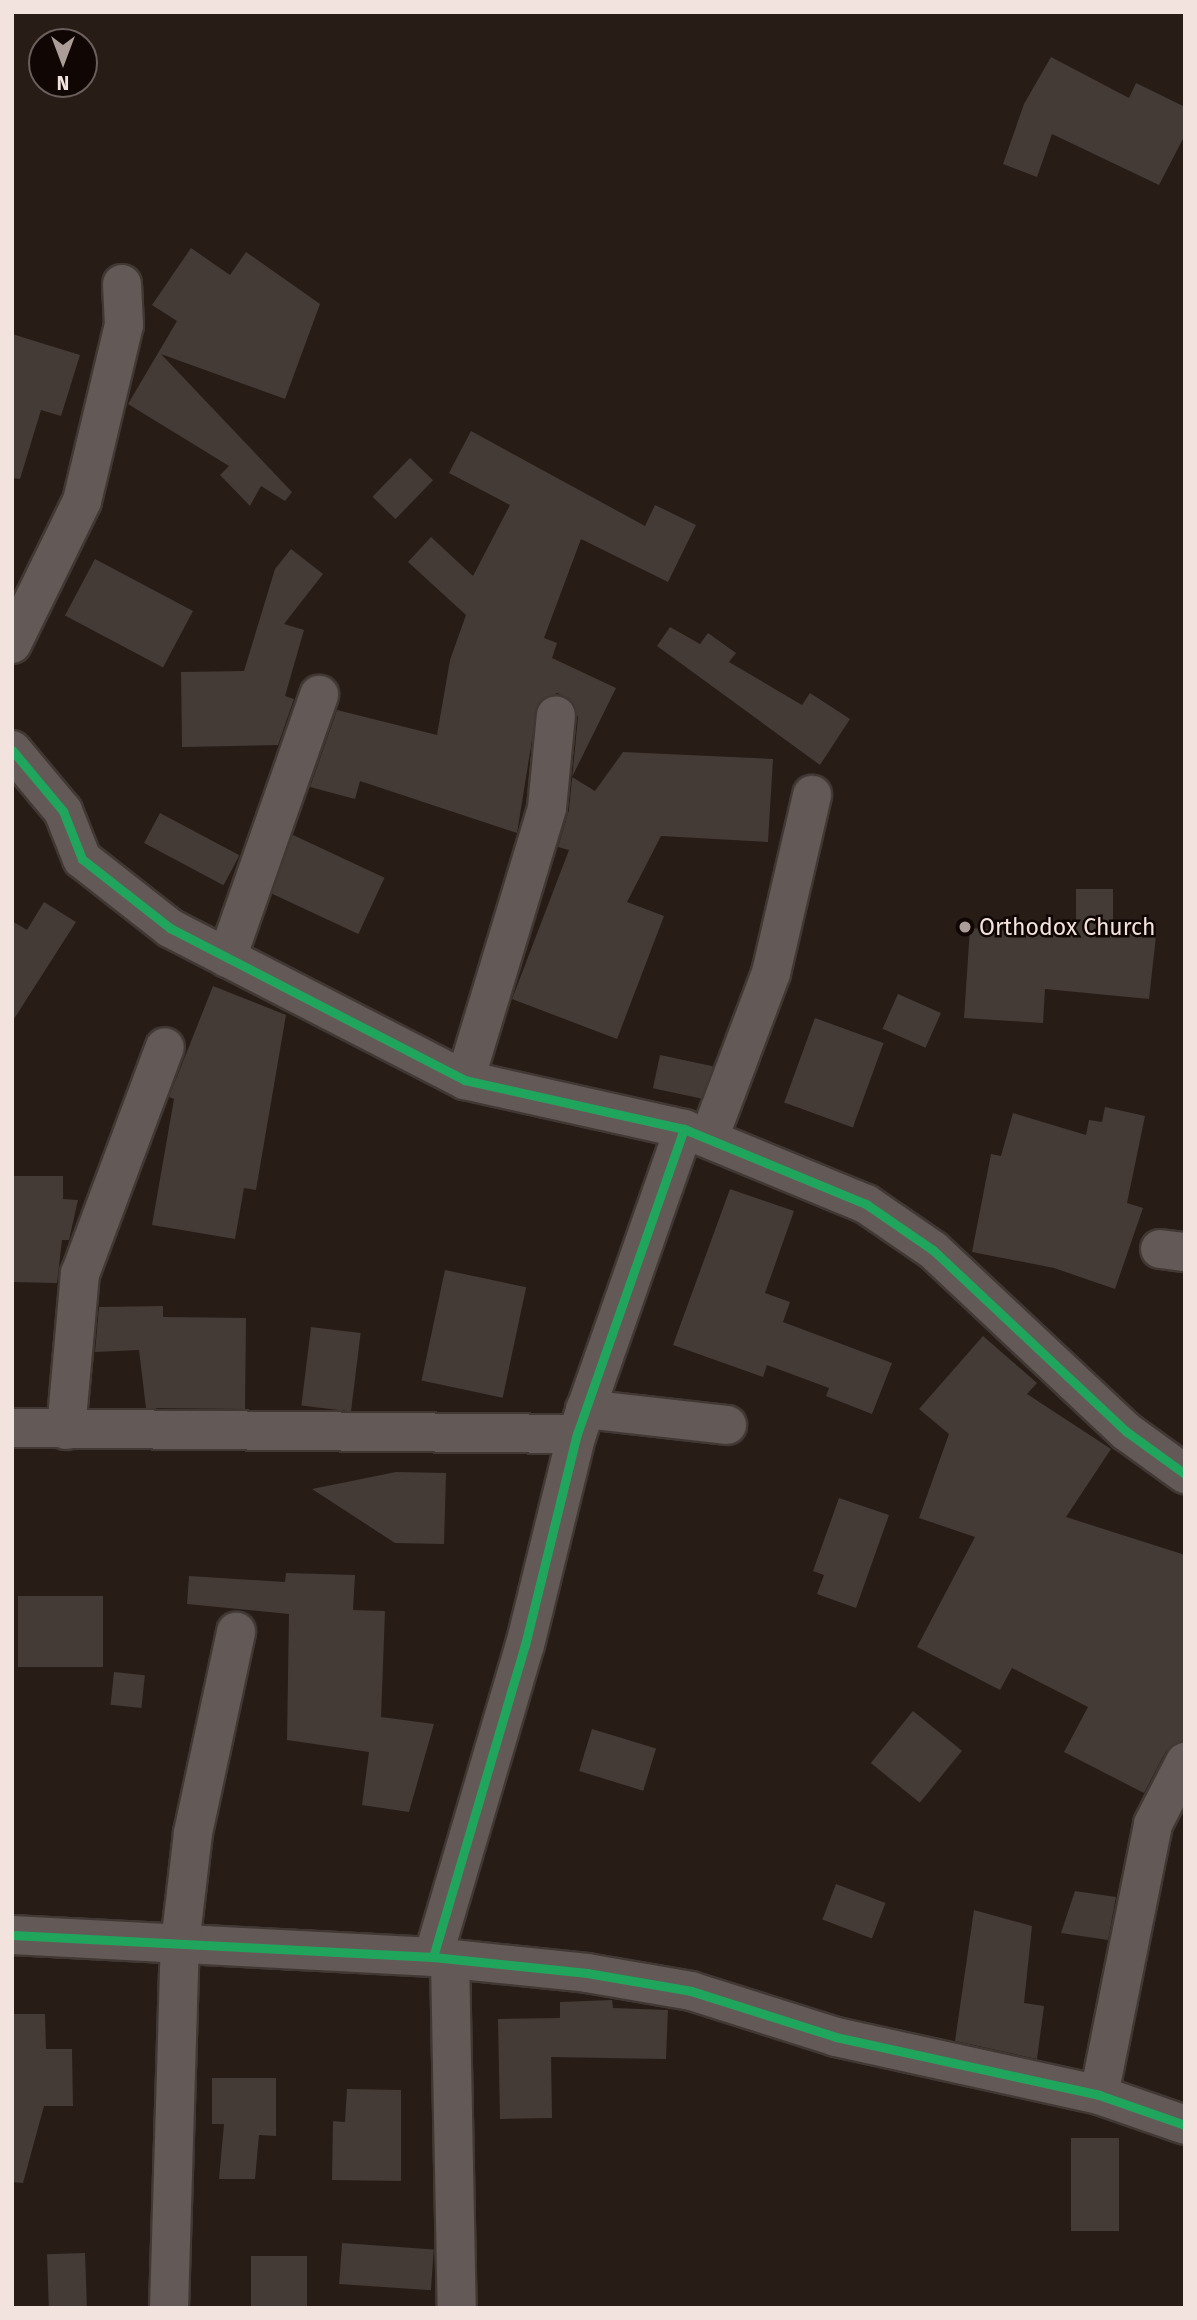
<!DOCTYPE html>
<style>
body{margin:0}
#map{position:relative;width:1197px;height:2320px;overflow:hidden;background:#281c17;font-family:"Fira Sans",sans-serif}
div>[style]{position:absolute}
.building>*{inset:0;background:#443b36;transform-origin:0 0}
.roads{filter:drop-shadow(2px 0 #413834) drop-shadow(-2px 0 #413834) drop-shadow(0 2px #413834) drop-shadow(0 -2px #413834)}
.minor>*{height:38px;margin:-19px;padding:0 19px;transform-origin:19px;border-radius:19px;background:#635956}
.cycleway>*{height:9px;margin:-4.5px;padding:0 4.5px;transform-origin:4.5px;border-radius:4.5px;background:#20a55d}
.dots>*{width:19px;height:19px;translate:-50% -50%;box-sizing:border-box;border:4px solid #100704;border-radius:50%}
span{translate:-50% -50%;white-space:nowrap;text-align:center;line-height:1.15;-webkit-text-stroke:5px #100704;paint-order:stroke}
.poi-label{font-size:23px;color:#f3e3de}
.left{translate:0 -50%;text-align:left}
.frame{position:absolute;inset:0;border:14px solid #f3e3de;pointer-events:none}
.north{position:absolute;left:28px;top:28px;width:70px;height:70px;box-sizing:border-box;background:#100704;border:2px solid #6b5f5b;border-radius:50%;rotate:180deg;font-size:19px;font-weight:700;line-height:28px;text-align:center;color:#f3e3de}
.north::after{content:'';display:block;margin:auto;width:24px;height:32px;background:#ac9d98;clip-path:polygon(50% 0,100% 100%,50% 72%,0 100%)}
</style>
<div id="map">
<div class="building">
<div style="clip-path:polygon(1051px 57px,1129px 98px,1136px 83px,1185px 107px,1185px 135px,1159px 185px,1052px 134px,1037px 177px,1003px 164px,1024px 104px)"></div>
<div style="clip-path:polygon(191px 248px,230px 275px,246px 252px,320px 304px,285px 399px,161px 354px,292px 492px,285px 501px,261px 486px,250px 506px,220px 475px,229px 466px,128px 404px,177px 321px,152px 305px)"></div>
<div style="clip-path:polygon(12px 334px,80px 355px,61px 416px,41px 410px,20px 479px,12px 478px)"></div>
<div style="clip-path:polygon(471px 431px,645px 526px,655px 505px,696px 525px,668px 582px,581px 539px,544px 638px,557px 643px,552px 658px,616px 688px,572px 777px,595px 791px,623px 752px,773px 759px,768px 842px,661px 836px,627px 902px,664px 916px,617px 1039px,512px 999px,569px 850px,558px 847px,569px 810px,578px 717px,569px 698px,557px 693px,538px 703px,517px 833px,360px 781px,355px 799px,310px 787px,337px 710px,437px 735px,450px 660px,466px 615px,408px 562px,431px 537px,473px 576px,510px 505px,449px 473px)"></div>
<div style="left:410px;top:458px;width:32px;height:54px;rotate:44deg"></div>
<div style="clip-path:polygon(291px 549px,323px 574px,284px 624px,304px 630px,285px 696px,294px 699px,278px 745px,182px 747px,181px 672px,244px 671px,275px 569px)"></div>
<div style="left:95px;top:559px;width:111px;height:64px;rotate:28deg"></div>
<div style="clip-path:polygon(670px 627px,700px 644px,708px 633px,736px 653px,729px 662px,802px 705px,810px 693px,850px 719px,820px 765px,657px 646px)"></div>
<div style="left:160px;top:813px;width:90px;height:34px;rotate:28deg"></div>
<div style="left:293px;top:835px;width:101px;height:62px;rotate:25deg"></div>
<div style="clip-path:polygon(1076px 889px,1113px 889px,1113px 933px,1156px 936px,1149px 999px,1045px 989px,1043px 1023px,964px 1018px,970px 928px,1076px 935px)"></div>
<div style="clip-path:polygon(44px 902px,76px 922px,12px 1022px,12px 921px,27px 930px)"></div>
<div style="clip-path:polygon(213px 986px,286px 1015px,256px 1190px,244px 1188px,235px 1239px,152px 1225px,174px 1099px,169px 1097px)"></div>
<div style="left:898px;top:994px;width:47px;height:38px;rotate:24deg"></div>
<div style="left:815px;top:1018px;width:73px;height:90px;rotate:20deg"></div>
<div style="left:660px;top:1055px;width:54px;height:34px;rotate:12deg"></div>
<div style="clip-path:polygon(1105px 1107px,1145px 1116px,1127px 1203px,1143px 1208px,1115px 1289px,1054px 1268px,972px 1252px,991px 1154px,1001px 1156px,1013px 1113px,1086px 1135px,1089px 1120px,1102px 1122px)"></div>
<div style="clip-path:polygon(12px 1176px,63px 1176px,63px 1199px,78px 1200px,69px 1240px,62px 1240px,57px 1283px,12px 1282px)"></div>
<div style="clip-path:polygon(730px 1189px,794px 1211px,765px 1293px,790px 1302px,783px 1322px,892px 1363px,872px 1414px,826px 1396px,829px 1388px,767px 1365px,763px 1377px,673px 1345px)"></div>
<div style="left:445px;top:1270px;width:83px;height:113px;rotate:12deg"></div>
<div style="clip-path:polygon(163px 1306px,163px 1317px,246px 1318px,245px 1409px,146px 1408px,139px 1350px,95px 1352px,99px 1307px)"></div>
<div style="left:311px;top:1327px;width:50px;height:79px;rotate:7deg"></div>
<div style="clip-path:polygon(983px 1336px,1037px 1383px,1027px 1394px,1111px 1449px,1066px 1517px,1185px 1555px,1185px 1740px,1166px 1751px,1144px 1793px,1064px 1752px,1088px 1707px,1012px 1668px,1000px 1690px,917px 1647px,975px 1537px,919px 1518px,949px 1434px,919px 1409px)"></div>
<div style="clip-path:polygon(396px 1472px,446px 1473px,444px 1544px,395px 1543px,312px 1489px)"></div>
<div style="clip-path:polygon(839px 1498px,889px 1515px,856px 1608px,817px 1594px,824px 1575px,813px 1571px)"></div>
<div style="clip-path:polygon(286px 1573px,355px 1575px,353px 1610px,385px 1611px,381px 1717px,434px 1724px,409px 1812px,362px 1805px,369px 1752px,287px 1740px,289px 1614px,187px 1604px,189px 1576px,285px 1582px)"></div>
<div style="left:18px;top:1596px;width:85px;height:71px"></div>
<div style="left:114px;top:1672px;width:31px;height:33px;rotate:6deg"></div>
<div style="left:913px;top:1711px;width:63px;height:67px;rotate:39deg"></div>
<div style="left:592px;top:1729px;width:67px;height:44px;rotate:17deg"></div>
<div style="left:836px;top:1884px;width:53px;height:38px;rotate:21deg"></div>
<div style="clip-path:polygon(1075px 1891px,1116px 1897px,1108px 1940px,1061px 1933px)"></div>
<div style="clip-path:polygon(974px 1910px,1032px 1926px,1024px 2003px,1044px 2006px,1037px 2059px,955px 2041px)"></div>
<div style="clip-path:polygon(612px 2000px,613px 2008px,668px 2010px,666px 2059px,551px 2057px,552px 2118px,500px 2119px,498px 2019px,560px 2018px,560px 2002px)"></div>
<div style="clip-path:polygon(12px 2014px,45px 2014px,46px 2049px,72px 2049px,73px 2106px,44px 2106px,23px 2183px,12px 2182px)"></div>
<div style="clip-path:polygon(212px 2078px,276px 2078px,276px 2136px,259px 2135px,255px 2179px,219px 2179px,224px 2124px,212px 2124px)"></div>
<div style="clip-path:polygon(347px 2089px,401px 2090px,401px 2181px,332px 2180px,333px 2121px,345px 2122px)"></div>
<div style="left:1071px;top:2138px;width:48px;height:93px"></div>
<div style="left:342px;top:2243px;width:92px;height:41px;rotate:4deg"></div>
<div style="left:85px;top:2253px;width:55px;height:38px;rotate:88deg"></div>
<div style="left:251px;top:2256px;width:56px;height:52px"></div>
</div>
<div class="roads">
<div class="minor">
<div style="left:12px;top:644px;width:159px;rotate:-63.9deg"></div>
<div style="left:82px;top:501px;width:181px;rotate:-76.6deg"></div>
<div style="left:124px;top:325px;width:41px;rotate:-92.8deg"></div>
<div style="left:12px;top:750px;width:80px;rotate:50.1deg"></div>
<div style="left:63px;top:811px;width:52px;rotate:68.4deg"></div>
<div style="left:82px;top:859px;width:112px;rotate:38.1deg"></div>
<div style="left:170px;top:928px;width:332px;rotate:27.3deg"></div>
<div style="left:465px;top:1080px;width:224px;rotate:12.6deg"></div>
<div style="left:684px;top:1129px;width:197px;rotate:22.4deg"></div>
<div style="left:866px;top:1204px;width:81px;rotate:34.5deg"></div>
<div style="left:933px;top:1250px;width:266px;rotate:43.2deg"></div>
<div style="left:1127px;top:1432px;width:72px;rotate:35.9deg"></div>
<div style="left:227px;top:958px;width:279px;rotate:-70.7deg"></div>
<div style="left:465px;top:1080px;width:284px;rotate:-73.2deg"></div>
<div style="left:547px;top:808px;width:93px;rotate:-84.5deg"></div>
<div style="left:709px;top:1138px;width:176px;rotate:-69.4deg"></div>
<div style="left:771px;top:973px;width:183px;rotate:-77deg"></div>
<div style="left:1160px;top:1249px;width:25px;rotate:7deg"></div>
<div style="left:585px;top:1409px;width:143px;rotate:6.4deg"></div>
<div style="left:12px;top:1428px;width:565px;rotate:0.61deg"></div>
<div style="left:66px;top:1430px;width:157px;rotate:-84.9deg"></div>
<div style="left:80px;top:1274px;width:242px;rotate:-69.5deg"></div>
<div style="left:12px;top:1935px;width:422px;rotate:3deg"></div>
<div style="left:433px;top:1957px;width:155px;rotate:5.9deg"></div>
<div style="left:587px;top:1973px;width:106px;rotate:9.8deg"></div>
<div style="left:691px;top:1991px;width:152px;rotate:17.6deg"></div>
<div style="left:836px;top:2037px;width:269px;rotate:12.4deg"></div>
<div style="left:1099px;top:2095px;width:91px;rotate:19.2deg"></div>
<div style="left:433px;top:1957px;width:325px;rotate:-73.6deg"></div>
<div style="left:525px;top:1645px;width:217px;rotate:-76.2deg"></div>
<div style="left:577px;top:1434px;width:323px;rotate:-70.7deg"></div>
<div style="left:450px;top:1959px;width:349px;rotate:88.9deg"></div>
<div style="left:1099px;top:2095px;width:276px;rotate:-78.7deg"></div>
<div style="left:1153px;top:1824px;width:70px;rotate:-62.7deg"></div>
<div style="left:169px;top:2308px;width:364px;rotate:-88.3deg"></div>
<div style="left:180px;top:1944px;width:112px;rotate:-83.3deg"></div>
<div style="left:193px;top:1833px;width:206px;rotate:-77.9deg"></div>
</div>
</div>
<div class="cycleway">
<div style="left:12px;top:750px;width:80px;rotate:50.1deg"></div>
<div style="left:63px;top:811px;width:52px;rotate:68.4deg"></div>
<div style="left:82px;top:859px;width:112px;rotate:38.1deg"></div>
<div style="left:170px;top:928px;width:332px;rotate:27.3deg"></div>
<div style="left:465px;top:1080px;width:224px;rotate:12.6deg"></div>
<div style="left:684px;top:1129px;width:197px;rotate:22.4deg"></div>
<div style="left:866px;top:1204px;width:81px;rotate:34.5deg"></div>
<div style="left:933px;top:1250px;width:266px;rotate:43.2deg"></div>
<div style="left:1127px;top:1432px;width:72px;rotate:35.9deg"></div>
<div style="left:12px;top:1935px;width:422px;rotate:3deg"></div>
<div style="left:433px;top:1957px;width:155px;rotate:5.9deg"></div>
<div style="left:587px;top:1973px;width:106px;rotate:9.8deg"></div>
<div style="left:691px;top:1991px;width:152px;rotate:17.6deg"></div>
<div style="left:836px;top:2037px;width:269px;rotate:12.4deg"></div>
<div style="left:1099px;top:2095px;width:91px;rotate:19.2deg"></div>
<div style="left:433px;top:1957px;width:325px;rotate:-73.6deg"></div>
<div style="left:525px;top:1645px;width:217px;rotate:-76.2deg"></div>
<div style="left:577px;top:1434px;width:323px;rotate:-70.7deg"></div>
</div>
<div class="dots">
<div style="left:965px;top:927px;background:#ac9d98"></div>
</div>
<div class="poi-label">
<span class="left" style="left:979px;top:927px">Orthodox Church</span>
</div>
<div class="frame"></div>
<div class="north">N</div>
</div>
